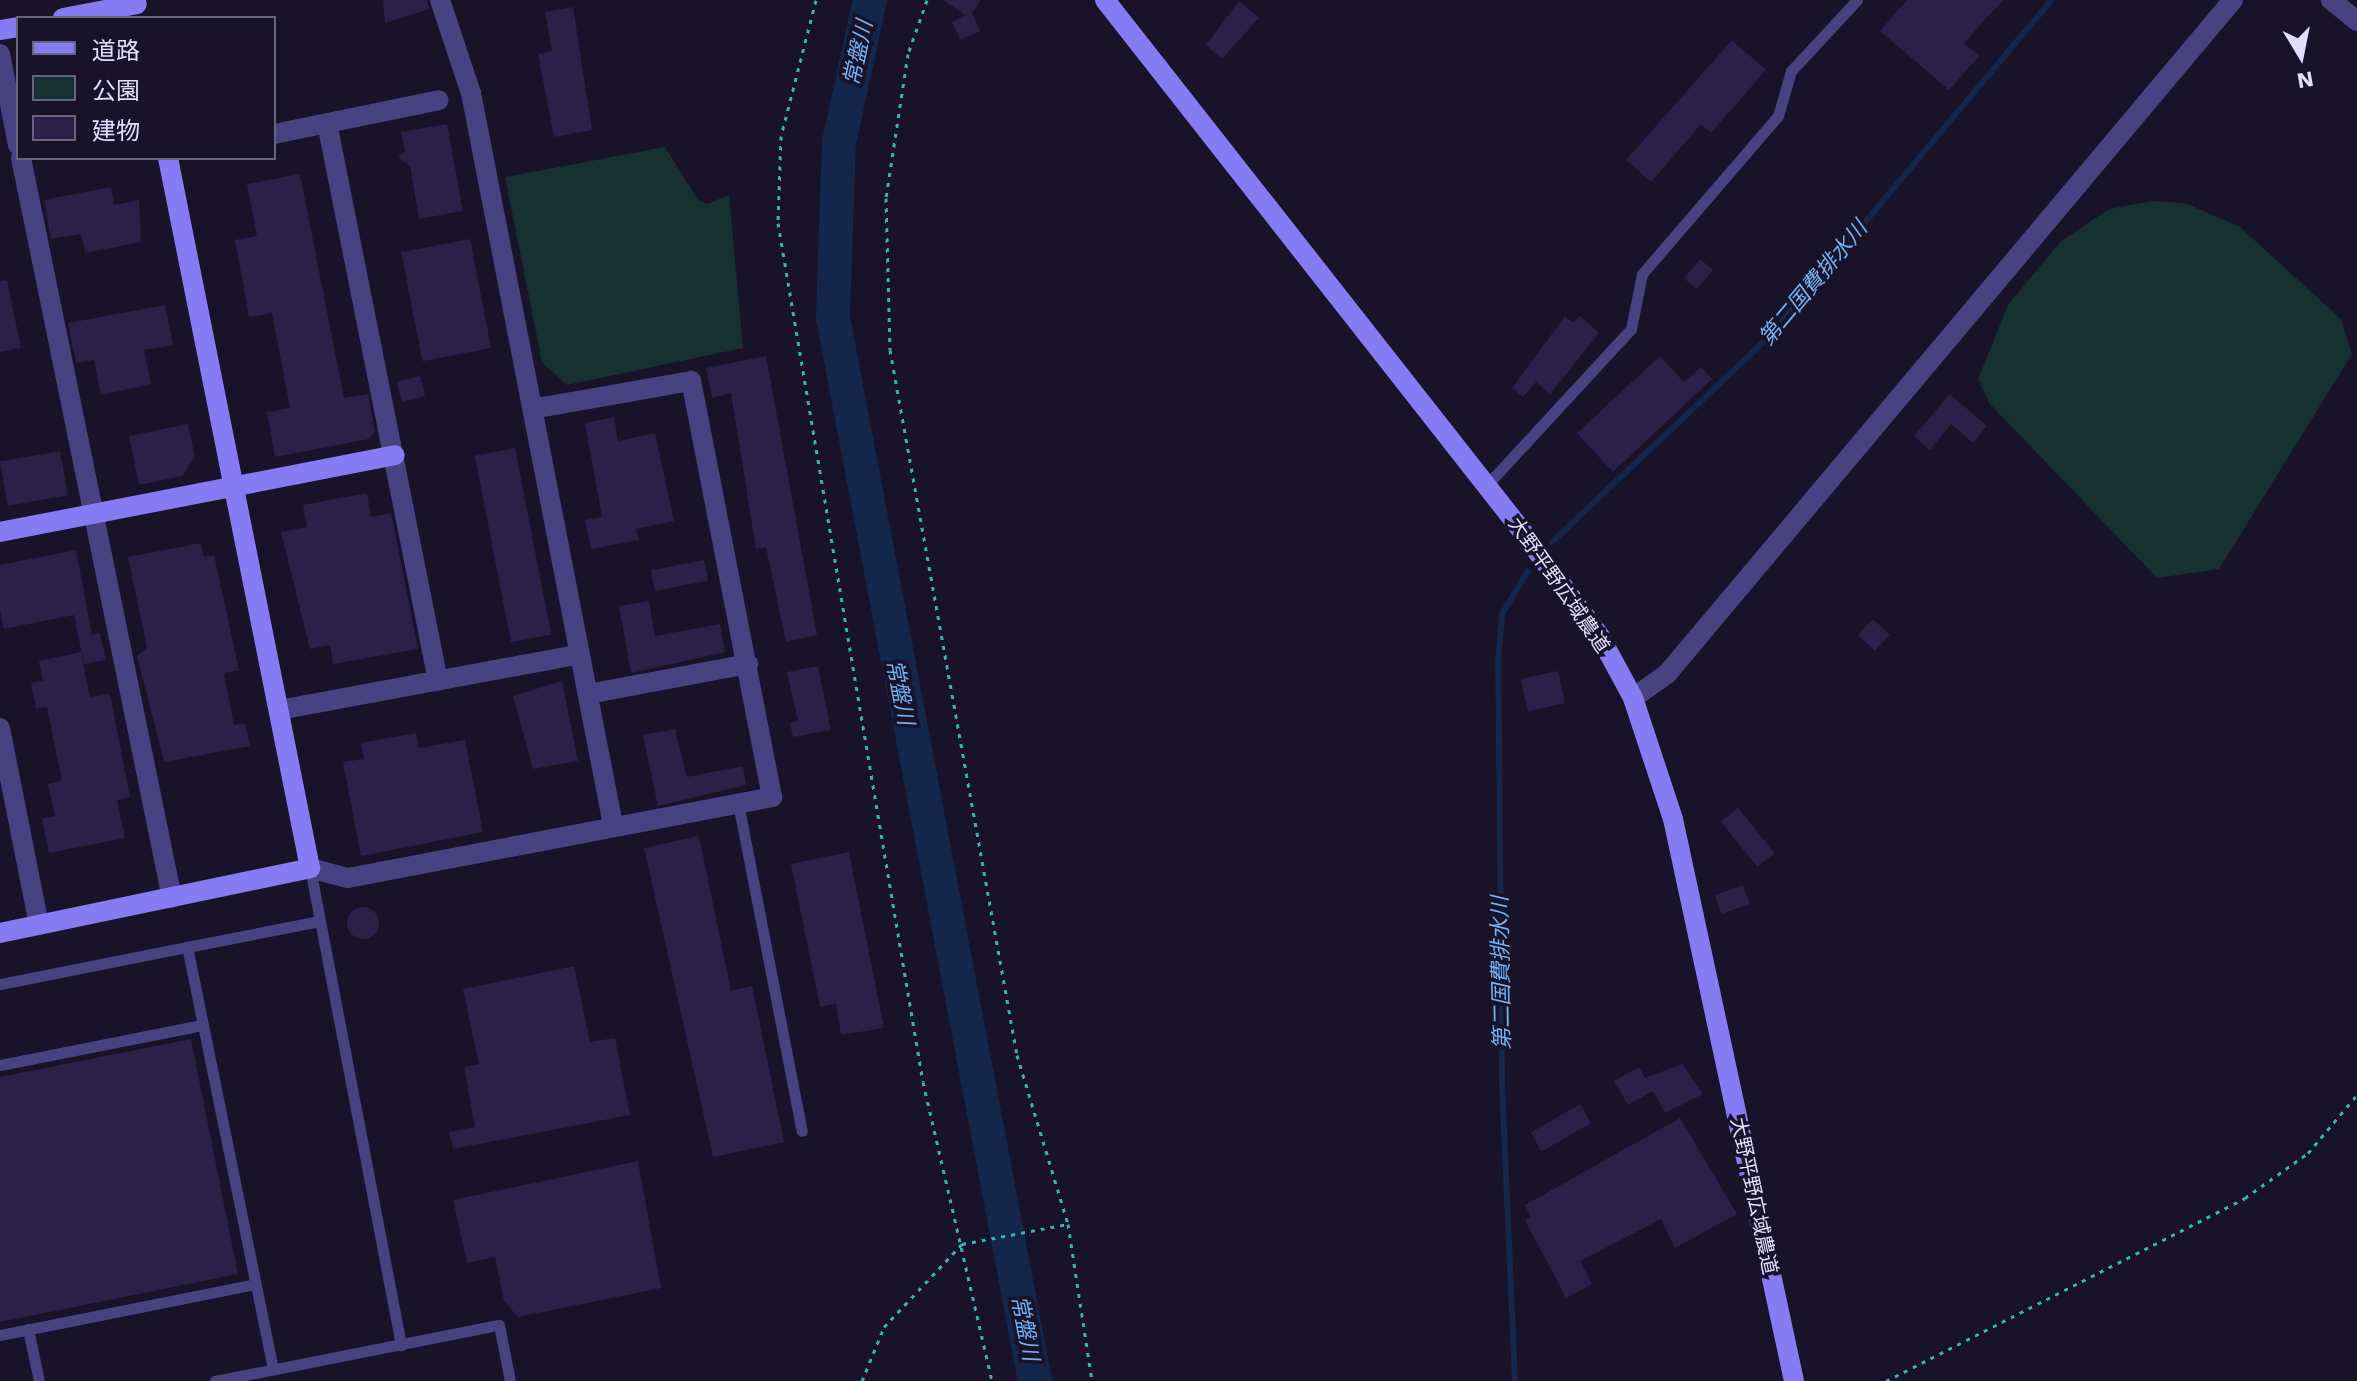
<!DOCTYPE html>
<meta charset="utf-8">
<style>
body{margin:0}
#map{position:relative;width:2357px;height:1381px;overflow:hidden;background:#181328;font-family:"Work Sans","Noto Sans JP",sans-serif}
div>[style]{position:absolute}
.green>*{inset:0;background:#163132}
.stream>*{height:6px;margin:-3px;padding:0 3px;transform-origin:3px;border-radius:3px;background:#13264c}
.river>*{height:34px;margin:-17px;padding:0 17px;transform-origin:17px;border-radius:17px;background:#13264c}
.building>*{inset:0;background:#2a2048;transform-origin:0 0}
.round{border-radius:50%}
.path>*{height:3px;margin-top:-1.5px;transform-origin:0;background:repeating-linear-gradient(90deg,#3bb2b2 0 4px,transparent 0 10px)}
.lane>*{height:11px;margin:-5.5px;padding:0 5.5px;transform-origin:5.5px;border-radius:5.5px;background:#484283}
.street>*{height:20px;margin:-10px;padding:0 10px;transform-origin:10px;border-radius:10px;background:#484283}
.secondary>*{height:20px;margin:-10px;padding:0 10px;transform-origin:10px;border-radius:10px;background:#857cf4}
span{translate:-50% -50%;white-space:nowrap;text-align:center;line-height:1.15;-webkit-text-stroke:7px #181328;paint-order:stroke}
.street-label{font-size:20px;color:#e2ddfc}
.water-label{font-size:22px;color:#73b1f4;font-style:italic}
.legend{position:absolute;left:16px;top:16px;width:260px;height:144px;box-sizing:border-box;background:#181328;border:2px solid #69647d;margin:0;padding:10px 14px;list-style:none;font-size:24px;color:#e2ddfc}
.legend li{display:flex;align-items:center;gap:16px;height:40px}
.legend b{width:40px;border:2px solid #69647d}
.north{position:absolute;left:2261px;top:16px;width:80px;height:80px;-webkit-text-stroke:6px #181328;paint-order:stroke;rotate:170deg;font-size:22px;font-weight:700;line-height:32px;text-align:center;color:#e2ddfc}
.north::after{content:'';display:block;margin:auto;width:28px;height:36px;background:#e2ddfc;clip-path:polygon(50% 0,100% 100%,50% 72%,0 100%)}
</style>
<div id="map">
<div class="green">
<div style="clip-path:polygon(665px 147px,698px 200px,707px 204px,729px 195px,743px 348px,567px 385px,542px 362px,505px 177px)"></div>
<div style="clip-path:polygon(2153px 201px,2185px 203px,2240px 227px,2341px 319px,2352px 354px,2219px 569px,2157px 578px,1989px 403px,1978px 379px,2008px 305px,2060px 242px,2109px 209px)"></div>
</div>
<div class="stream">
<div style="left:1552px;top:542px;width:296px;rotate:-43.4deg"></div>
<div style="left:1767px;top:339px;width:442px;rotate:-50deg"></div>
<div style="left:1515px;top:1381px;width:300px;rotate:-92.5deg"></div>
<div style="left:1502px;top:1081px;width:420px;rotate:-90.5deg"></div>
<div style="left:1498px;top:661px;width:47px;rotate:-85.1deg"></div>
<div style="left:1502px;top:614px;width:50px;rotate:-58.8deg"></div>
</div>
<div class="river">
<div style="left:870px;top:0;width:145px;rotate:102.3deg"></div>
<div style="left:839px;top:142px;width:176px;rotate:92deg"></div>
<div style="left:833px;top:318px;width:1082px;rotate:79.24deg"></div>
</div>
<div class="building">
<div style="clip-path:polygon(383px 0,427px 0,429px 9px,385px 23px)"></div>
<div style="clip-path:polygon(943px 0,981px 0,972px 13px,980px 31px,960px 40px,952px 22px,965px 15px)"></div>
<div style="clip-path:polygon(1907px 0,2003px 0,1964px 43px,1979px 56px,1949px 90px,1880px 31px)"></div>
<div style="clip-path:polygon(1239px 1px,1259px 18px,1222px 59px,1206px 45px)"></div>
<div style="clip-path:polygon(573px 7px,592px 130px,554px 137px,538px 54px,552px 51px,545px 12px)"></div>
<div style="clip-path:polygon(1732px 40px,1766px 70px,1711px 133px,1701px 124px,1651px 182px,1626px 160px)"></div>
<div style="clip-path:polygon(447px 124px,463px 211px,419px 219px,410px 166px,398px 157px,405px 151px,401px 132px)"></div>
<div style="clip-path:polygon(300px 174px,344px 398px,368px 394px,375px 431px,369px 439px,275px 457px,267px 412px,290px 408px,272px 313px,249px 317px,235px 240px,257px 236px,247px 184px)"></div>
<div style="clip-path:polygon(111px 187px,114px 205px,139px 200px,141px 242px,85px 253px,81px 234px,51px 239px,44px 200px)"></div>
<div style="left:470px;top:239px;width:111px;height:70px;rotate:79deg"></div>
<div style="left:1700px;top:259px;width:17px;height:25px;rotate:40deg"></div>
<div style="clip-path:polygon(7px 280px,21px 348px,0 352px,0 281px)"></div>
<div style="clip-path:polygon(165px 305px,173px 345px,144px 350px,151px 384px,101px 395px,94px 360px,76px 363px,68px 323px)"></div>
<div style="clip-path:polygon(1565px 316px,1573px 323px,1580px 316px,1599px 333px,1550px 394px,1536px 382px,1523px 397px,1512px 388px)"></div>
<div style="clip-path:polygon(766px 356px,817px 635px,786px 642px,766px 547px,756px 549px,731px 393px,712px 398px,706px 368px)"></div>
<div style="clip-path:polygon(1660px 356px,1684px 382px,1701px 367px,1712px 379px,1613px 472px,1577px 433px)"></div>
<div style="left:420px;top:376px;width:21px;height:24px;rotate:76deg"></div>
<div style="clip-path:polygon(1950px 394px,1987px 426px,1973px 443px,1951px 424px,1930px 450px,1914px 436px)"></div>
<div style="clip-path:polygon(614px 417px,618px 441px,655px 433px,674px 521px,636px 529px,639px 540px,591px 549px,585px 520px,602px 517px,585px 423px)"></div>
<div style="clip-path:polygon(188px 424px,195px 457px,182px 476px,139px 485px,129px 436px)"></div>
<div style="left:515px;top:448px;width:190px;height:41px;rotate:79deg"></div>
<div style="left:60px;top:451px;width:45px;height:61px;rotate:80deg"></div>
<div style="clip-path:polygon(367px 493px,371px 517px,391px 513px,418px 649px,333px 664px,330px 645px,310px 649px,281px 532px,307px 527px,303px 505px)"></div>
<div style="clip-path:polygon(201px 543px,204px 557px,214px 555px,239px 670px,224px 673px,234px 725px,245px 723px,250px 746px,164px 762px,137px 656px,147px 648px,128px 557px)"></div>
<div style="clip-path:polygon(76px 550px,92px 635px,100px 633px,106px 660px,84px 664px,74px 615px,4px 629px,0 611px,0 565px)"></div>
<div style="left:704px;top:560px;width:21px;height:54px;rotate:79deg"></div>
<div style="clip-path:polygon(649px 601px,655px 636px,720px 624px,725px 652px,631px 673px,619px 606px)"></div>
<div style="left:1873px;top:619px;width:23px;height:22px;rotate:43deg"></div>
<div style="clip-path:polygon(81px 652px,90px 697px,110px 694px,130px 797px,117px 800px,125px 838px,49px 853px,42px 818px,55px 816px,48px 784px,62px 781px,47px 707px,36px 709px,31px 683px,43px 681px,39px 661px)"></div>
<div style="clip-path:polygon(818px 666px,831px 730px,793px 737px,790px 723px,798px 721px,787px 672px)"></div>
<div style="left:1558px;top:671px;width:33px;height:38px;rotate:78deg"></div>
<div style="clip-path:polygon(562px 681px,578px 761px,533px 769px,513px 696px)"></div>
<div style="clip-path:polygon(675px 729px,687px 777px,743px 766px,746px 785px,658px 806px,643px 735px)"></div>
<div style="clip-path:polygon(416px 733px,419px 748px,465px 740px,483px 832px,361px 856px,343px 762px,364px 759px,361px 743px)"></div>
<div style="left:1738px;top:808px;width:58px;height:22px;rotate:51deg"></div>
<div style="clip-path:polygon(699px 836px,731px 991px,752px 986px,784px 1142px,713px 1157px,644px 848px)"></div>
<div style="clip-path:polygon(849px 852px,884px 1028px,841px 1035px,836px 1004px,820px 1007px,791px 864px)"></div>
<div style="left:1743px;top:885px;width:20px;height:30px;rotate:70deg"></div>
<div class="round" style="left:347px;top:907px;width:32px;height:32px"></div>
<div style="clip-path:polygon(574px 966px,590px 1042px,615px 1038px,630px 1115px,453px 1149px,449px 1132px,475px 1127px,464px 1067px,479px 1064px,463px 989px)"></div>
<div style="clip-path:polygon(191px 1039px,238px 1274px,0 1322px,0 1077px)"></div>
<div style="clip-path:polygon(1682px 1064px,1703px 1094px,1665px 1113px,1653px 1091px,1628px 1105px,1614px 1081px,1639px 1067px,1645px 1078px)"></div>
<div style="left:1580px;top:1104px;width:22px;height:57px;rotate:60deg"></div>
<div style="clip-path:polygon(1680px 1118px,1737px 1214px,1675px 1248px,1661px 1219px,1580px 1261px,1592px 1284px,1566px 1298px,1525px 1220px,1531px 1217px,1525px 1205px)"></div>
<div style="clip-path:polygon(638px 1161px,661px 1288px,518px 1317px,504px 1301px,495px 1257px,467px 1263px,453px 1200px)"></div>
</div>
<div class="path">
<div style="left:816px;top:0;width:140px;rotate:104.4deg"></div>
<div style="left:781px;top:136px;width:87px;rotate:92deg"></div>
<div style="left:778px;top:223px;width:871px;rotate:80.42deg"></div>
<div style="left:923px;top:1082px;width:307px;rotate:77deg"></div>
<div style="left:927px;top:0;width:57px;rotate:109.4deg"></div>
<div style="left:908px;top:54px;width:146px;rotate:98.7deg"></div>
<div style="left:886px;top:198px;width:152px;rotate:88.5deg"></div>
<div style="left:890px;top:350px;width:716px;rotate:79.79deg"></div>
<div style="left:1017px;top:1055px;width:177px;rotate:73.2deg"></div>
<div style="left:1068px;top:1224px;width:159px;rotate:81.3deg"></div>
<div style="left:862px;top:1381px;width:58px;rotate:-67.8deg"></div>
<div style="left:884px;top:1327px;width:114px;rotate:-46.8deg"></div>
<div style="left:962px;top:1244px;width:108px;rotate:-10.7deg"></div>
<div style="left:1886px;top:1381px;width:403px;rotate:-27deg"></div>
<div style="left:2245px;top:1198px;width:77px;rotate:-35.5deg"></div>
<div style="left:2308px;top:1153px;width:76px;rotate:-49.8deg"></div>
</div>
<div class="lane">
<div style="left:1486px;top:486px;width:214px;rotate:-47.3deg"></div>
<div style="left:1631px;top:329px;width:56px;rotate:-78.7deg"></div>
<div style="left:1642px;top:274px;width:208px;rotate:-49.3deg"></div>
<div style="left:1778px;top:116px;width:47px;rotate:-73.9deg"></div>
<div style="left:1791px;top:71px;width:97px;rotate:-47.1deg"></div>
<div style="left:738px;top:803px;width:334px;rotate:79deg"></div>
<div style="left:310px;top:868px;width:486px;rotate:79.2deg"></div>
<div style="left:0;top:984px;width:191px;rotate:-11.2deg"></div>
<div style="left:0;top:1065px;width:206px;rotate:-11.2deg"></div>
<div style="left:28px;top:1329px;width:53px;rotate:78.1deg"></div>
<div style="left:0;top:1335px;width:260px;rotate:-11.3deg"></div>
<div style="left:273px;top:1369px;width:431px;rotate:-101.5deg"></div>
<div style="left:187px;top:947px;width:135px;rotate:-11.1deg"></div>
<div style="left:215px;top:1381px;width:289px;rotate:-11.2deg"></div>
<div style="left:499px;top:1325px;width:57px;rotate:78.9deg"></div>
</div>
<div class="street">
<div style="left:440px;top:0;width:98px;rotate:71.6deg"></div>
<div style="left:471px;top:93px;width:746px;rotate:79.02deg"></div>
<div style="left:2331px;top:0;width:33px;rotate:39deg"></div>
<div style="left:0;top:54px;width:93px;rotate:78.8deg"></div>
<div style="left:327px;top:123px;width:569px;rotate:78.75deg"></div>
<div style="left:274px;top:134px;width:168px;rotate:-11.6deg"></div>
<div style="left:21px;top:158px;width:755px;rotate:78.47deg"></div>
<div style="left:588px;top:694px;width:163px;rotate:-10.6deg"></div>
<div style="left:1633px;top:698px;width:42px;rotate:-35.2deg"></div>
<div style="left:1667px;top:674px;width:880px;rotate:-49.98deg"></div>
<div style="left:279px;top:710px;width:306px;rotate:-10.5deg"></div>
<div style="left:0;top:728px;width:201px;rotate:78.8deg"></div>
<div style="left:310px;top:868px;width:39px;rotate:15deg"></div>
<div style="left:348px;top:878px;width:432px;rotate:-10.8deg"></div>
<div style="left:772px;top:797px;width:424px;rotate:-101deg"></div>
<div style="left:691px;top:381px;width:161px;rotate:170deg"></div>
</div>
<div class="secondary">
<div style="left:1105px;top:0;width:670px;rotate:51.85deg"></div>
<div style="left:1519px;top:527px;width:134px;rotate:53.5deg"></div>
<div style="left:1599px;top:635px;width:72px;rotate:61.6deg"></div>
<div style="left:1633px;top:698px;width:127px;rotate:71.7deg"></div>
<div style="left:1673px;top:819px;width:575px;rotate:77.85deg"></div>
<div style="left:63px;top:18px;width:75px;rotate:-10.7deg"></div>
<div style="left:0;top:30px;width:18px;rotate:-9deg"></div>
<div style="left:0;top:532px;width:402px;rotate:-11deg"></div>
<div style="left:0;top:933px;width:317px;rotate:-11.8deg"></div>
<div style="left:310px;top:868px;width:724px;rotate:-101.31deg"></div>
</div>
<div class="street-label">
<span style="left:1559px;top:585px;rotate:55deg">大野平野広域農道</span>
<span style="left:1754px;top:1196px;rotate:78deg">大野平野広域農道</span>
</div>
<div class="water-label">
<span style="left:858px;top:53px;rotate:-78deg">常盤川</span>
<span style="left:1813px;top:283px;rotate:-50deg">第二国費排水川</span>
<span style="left:900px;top:692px;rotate:79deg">常盤川</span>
<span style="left:1501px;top:973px;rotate:-91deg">第二国費排水川</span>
<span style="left:1025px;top:1328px;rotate:79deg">常盤川</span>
</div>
<ul class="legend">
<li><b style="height:10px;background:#857cf4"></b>道路</li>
<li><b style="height:22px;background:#163132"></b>公園</li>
<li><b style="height:22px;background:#2a2048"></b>建物</li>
</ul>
<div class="north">N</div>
</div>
